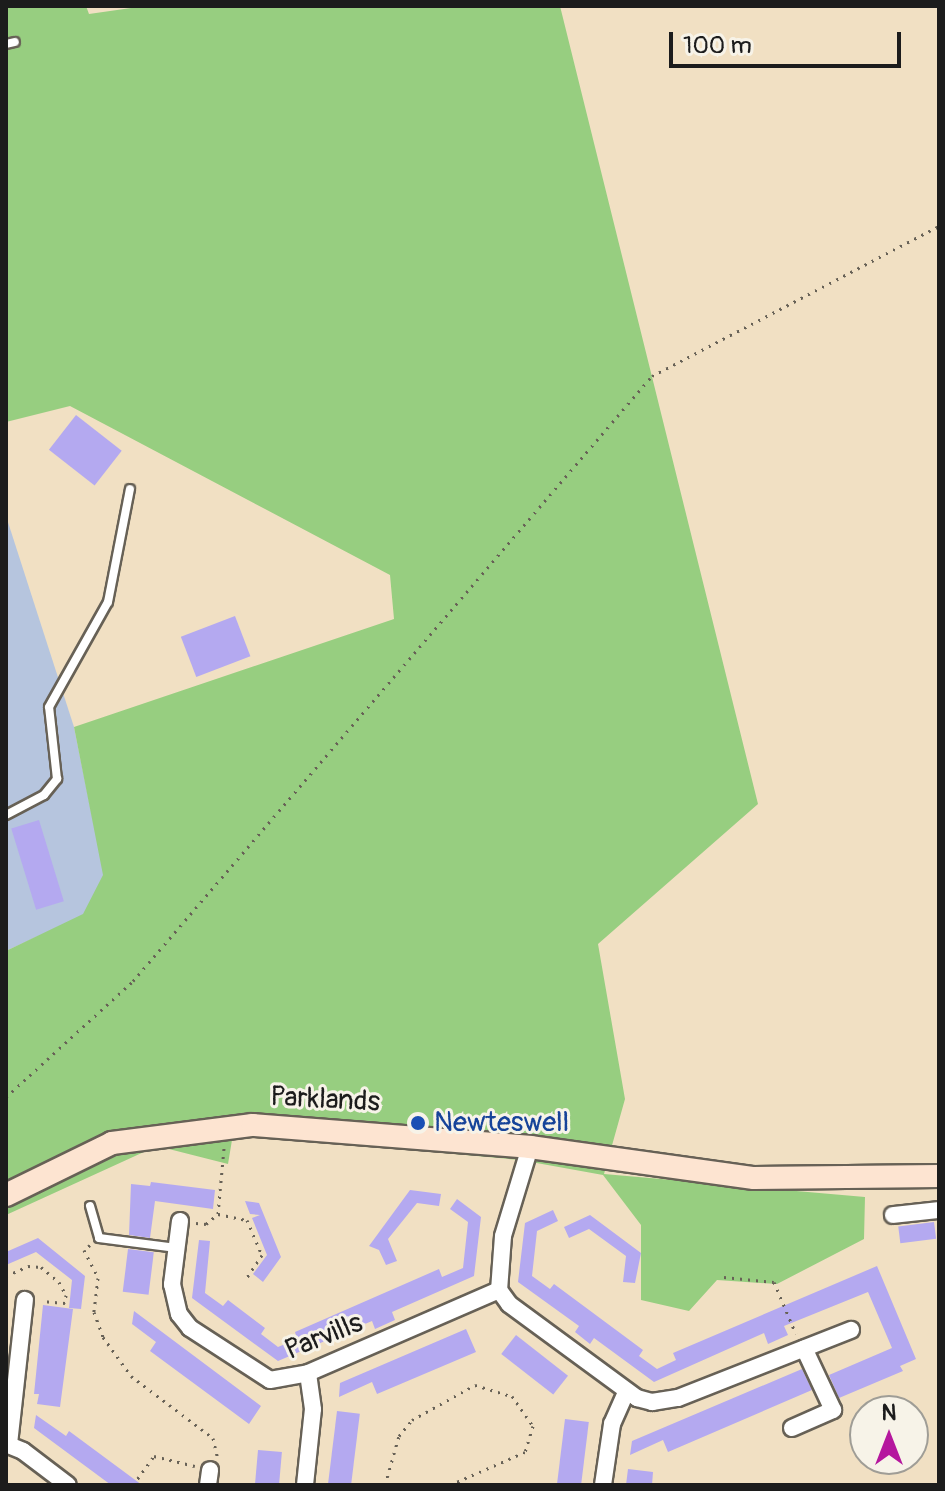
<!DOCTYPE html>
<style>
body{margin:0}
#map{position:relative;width:945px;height:1491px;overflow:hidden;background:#f1e0c3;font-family:Pangolin,sans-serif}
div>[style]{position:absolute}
.industrial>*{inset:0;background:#b6c5de}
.green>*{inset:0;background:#97ce80}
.building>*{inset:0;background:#b4a9f0;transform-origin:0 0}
.path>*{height:3px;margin-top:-1.5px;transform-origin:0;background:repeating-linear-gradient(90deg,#676156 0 2px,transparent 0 8px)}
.roads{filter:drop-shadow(2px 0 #676156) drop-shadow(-2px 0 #676156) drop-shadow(0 2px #676156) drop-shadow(0 -2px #676156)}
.lane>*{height:8px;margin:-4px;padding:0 4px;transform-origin:4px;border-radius:4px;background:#fff}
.street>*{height:16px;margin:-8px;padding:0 8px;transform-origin:8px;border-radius:8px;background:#fff}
.secondary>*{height:22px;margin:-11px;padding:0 11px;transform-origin:11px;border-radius:11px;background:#fde4d1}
.dots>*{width:22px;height:22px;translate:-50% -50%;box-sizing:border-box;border:4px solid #f7f3e8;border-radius:50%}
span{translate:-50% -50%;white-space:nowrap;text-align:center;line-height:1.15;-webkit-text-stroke:6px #f7f3e8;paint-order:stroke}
.street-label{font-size:28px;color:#1c1c1c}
.transit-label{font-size:28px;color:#164399}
.left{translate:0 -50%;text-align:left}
.frame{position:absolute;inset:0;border:8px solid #1c1c1c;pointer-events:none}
.north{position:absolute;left:849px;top:1395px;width:80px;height:80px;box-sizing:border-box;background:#f7f3e8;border:2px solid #9f9d96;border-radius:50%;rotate:0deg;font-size:22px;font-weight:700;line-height:32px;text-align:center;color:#1c1c1c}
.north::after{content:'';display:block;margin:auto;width:28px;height:36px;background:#b5179e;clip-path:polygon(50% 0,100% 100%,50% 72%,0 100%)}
.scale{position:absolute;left:669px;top:32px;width:232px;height:36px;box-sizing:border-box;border:4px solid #1c1c1c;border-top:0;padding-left:10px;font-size:24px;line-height:28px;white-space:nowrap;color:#1c1c1c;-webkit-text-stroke:6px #f7f3e8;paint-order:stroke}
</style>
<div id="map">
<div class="industrial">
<div style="clip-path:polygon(6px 516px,74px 727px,104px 875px,86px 914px,6px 951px)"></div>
</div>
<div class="green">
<div style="clip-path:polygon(6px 6px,86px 6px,89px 14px,145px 6px,560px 6px,758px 804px,598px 944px,625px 1099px,604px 1174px,865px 1197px,864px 1239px,777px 1284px,717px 1280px,689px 1311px,641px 1300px,641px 1225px,603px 1175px,520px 1160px,233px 1134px,228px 1164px,157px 1146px,6px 1215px,6px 951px,83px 914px,103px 875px,74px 727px,394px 619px,390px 575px,70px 406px,6px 422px)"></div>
</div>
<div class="building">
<div style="left:76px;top:415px;width:58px;height:44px;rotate:38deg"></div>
<div style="left:235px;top:616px;width:43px;height:58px;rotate:69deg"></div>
<div style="left:39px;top:820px;width:85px;height:29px;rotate:73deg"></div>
<div style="clip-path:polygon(151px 1182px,215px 1190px,213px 1209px,155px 1201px,150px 1238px,129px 1235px,131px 1184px,150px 1186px)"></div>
<div style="clip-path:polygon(410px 1190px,441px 1194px,439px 1206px,417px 1203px,388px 1239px,397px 1261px,386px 1265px,379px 1250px,369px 1246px)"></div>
<div style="clip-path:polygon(457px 1199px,481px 1217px,474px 1276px,392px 1312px,395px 1320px,375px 1329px,372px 1321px,278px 1361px,192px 1298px,199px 1240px,210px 1241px,205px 1293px,223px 1306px,228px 1300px,265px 1328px,261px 1334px,278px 1347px,297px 1339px,295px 1332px,439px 1269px,442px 1277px,463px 1268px,468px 1222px,450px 1209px)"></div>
<div style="clip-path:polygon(245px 1201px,259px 1203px,281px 1257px,263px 1282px,253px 1274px,267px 1255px,252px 1218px,260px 1215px,250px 1214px)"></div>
<div style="clip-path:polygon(553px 1210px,558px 1221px,537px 1231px,532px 1276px,550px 1289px,554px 1284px,643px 1350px,639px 1356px,657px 1369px,676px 1360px,673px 1353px,877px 1266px,916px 1359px,900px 1366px,903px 1371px,839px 1398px,829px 1375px,892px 1348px,868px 1292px,784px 1326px,788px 1335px,768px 1344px,764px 1333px,654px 1382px,594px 1338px,590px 1344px,575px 1332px,579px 1326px,518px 1282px,525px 1223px)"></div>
<div style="clip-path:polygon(590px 1215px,641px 1253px,635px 1283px,623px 1282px,626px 1256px,589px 1229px,569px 1238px,564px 1227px)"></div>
<div style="left:934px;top:1222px;width:17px;height:36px;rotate:83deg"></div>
<div style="clip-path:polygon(38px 1238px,85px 1276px,81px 1309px,69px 1308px,72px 1280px,36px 1252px,6px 1265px,6px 1252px)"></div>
<div style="left:128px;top:1249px;width:26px;height:43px;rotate:7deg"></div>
<div style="clip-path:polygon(43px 1305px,73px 1309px,60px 1407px,37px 1404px,39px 1394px,34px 1394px)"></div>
<div style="clip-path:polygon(134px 1311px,261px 1406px,249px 1424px,150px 1351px,156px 1342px,132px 1324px)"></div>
<div style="clip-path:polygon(466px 1329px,476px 1352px,377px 1394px,372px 1382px,339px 1397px,340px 1383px)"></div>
<div style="left:516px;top:1335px;width:66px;height:24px;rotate:38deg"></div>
<div style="clip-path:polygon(802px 1369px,812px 1390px,668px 1452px,663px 1440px,630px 1455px,632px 1441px)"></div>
<div style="left:337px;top:1411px;width:23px;height:74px;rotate:7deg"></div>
<div style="clip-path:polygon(36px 1415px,66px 1436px,69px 1431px,142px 1485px,111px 1485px,34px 1428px)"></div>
<div style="left:565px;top:1419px;width:24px;height:66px;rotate:7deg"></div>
<div style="left:258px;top:1450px;width:24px;height:35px;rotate:5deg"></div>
<div style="clip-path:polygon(628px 1469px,653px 1472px,652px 1485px,626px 1485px)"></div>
</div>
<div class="path">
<div style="left:6px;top:1097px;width:172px;rotate:-42.4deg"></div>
<div style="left:133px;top:981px;width:797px;rotate:-49.38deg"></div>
<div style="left:652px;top:376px;width:324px;rotate:-27.6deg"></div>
<div style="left:218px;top:1214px;width:30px;rotate:12deg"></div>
<div style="left:247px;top:1220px;width:38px;rotate:67deg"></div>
<div style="left:262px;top:1255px;width:29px;rotate:124deg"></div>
<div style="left:196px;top:1223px;width:10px;rotate:6deg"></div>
<div style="left:206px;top:1224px;width:16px;rotate:-40deg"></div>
<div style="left:218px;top:1214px;width:66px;rotate:-84.8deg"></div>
<div style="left:90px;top:1245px;width:8px;rotate:140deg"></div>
<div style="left:84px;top:1250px;width:31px;rotate:63deg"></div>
<div style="left:98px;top:1278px;width:34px;rotate:97deg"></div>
<div style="left:94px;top:1312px;width:27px;rotate:70deg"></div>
<div style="left:103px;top:1337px;width:48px;rotate:54.3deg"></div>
<div style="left:131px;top:1376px;width:103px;rotate:37.1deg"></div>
<div style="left:213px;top:1438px;width:22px;rotate:77deg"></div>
<div style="left:6px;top:1276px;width:24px;rotate:-24deg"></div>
<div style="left:28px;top:1266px;width:13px;rotate:4deg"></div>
<div style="left:41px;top:1267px;width:23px;rotate:40deg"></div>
<div style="left:59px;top:1282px;width:15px;rotate:62deg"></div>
<div style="left:66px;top:1295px;width:8px;rotate:97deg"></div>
<div style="left:65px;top:1303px;width:23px;rotate:-175deg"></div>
<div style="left:724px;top:1277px;width:50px;rotate:5.7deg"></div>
<div style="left:774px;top:1282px;width:56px;rotate:67.1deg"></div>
<div style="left:133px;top:1485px;width:36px;rotate:-54deg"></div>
<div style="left:154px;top:1456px;width:42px;rotate:13.7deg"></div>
<div style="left:385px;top:1485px;width:51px;rotate:-74.1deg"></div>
<div style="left:399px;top:1436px;width:21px;rotate:-51deg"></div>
<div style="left:412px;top:1420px;width:72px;rotate:-29.1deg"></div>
<div style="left:475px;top:1385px;width:39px;rotate:17deg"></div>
<div style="left:512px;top:1396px;width:37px;rotate:55deg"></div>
<div style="left:533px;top:1426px;width:27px;rotate:107deg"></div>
<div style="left:525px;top:1452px;width:82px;rotate:156.3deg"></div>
</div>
<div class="roads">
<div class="lane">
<div style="left:6px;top:44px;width:9px;rotate:-13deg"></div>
<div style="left:6px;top:815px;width:43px;rotate:-27.8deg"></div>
<div style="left:44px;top:795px;width:21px;rotate:-51deg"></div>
<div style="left:57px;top:779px;width:72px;rotate:-96.3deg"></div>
<div style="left:49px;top:707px;width:120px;rotate:-60.7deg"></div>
<div style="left:108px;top:602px;width:115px;rotate:-79deg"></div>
<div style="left:90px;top:1206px;width:33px;rotate:74deg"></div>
<div style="left:99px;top:1238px;width:78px;rotate:7.4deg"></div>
</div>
<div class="street">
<div style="left:530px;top:1147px;width:93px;rotate:106.9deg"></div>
<div style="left:503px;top:1236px;width:54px;rotate:94.2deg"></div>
<div style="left:499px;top:1290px;width:17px;rotate:54deg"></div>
<div style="left:509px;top:1304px;width:159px;rotate:36.3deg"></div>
<div style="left:637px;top:1398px;width:16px;rotate:15deg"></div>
<div style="left:652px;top:1402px;width:26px;rotate:-9deg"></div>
<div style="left:678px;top:1398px;width:186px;rotate:-21.5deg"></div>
<div style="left:893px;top:1215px;width:46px;rotate:-6.2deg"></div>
<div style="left:180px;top:1221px;width:64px;rotate:97.2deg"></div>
<div style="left:172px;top:1284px;width:31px;rotate:77deg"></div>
<div style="left:179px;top:1314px;width:18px;rotate:52deg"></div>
<div style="left:190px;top:1328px;width:95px;rotate:33deg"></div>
<div style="left:270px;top:1380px;width:39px;rotate:-10deg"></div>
<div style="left:308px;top:1373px;width:208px;rotate:-23.5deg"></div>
<div style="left:792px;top:1428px;width:45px;rotate:-23.7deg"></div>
<div style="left:833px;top:1410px;width:68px;rotate:-115.1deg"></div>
<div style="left:6px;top:1444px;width:18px;rotate:22deg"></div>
<div style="left:23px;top:1451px;width:56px;rotate:37.1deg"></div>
<div style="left:9px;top:1444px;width:145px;rotate:-83.7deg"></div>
<div style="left:208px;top:1485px;width:15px;rotate:-82deg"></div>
<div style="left:305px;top:1485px;width:76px;rotate:-84deg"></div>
<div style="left:313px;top:1409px;width:36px;rotate:-98deg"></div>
<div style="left:603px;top:1485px;width:62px;rotate:-81.6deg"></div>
<div style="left:612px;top:1424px;width:36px;rotate:-66deg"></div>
</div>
<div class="secondary">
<div style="left:6px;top:1195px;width:118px;rotate:-26.1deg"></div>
<div style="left:112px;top:1143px;width:142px;rotate:-7.3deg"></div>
<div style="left:253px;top:1125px;width:278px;rotate:4.5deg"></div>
<div style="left:530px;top:1147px;width:226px;rotate:7.9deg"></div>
<div style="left:754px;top:1178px;width:185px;rotate:-0.6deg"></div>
</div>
</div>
<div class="dots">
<div style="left:418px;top:1123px;background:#1a4fb4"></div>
</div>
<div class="street-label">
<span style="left:325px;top:1100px;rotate:3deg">Parklands</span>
<span style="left:324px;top:1337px;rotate:-22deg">Parvills</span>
</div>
<div class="transit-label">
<span class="left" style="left:434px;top:1123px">Newteswell</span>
</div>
<div class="frame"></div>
<div class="north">N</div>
<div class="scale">100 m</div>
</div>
